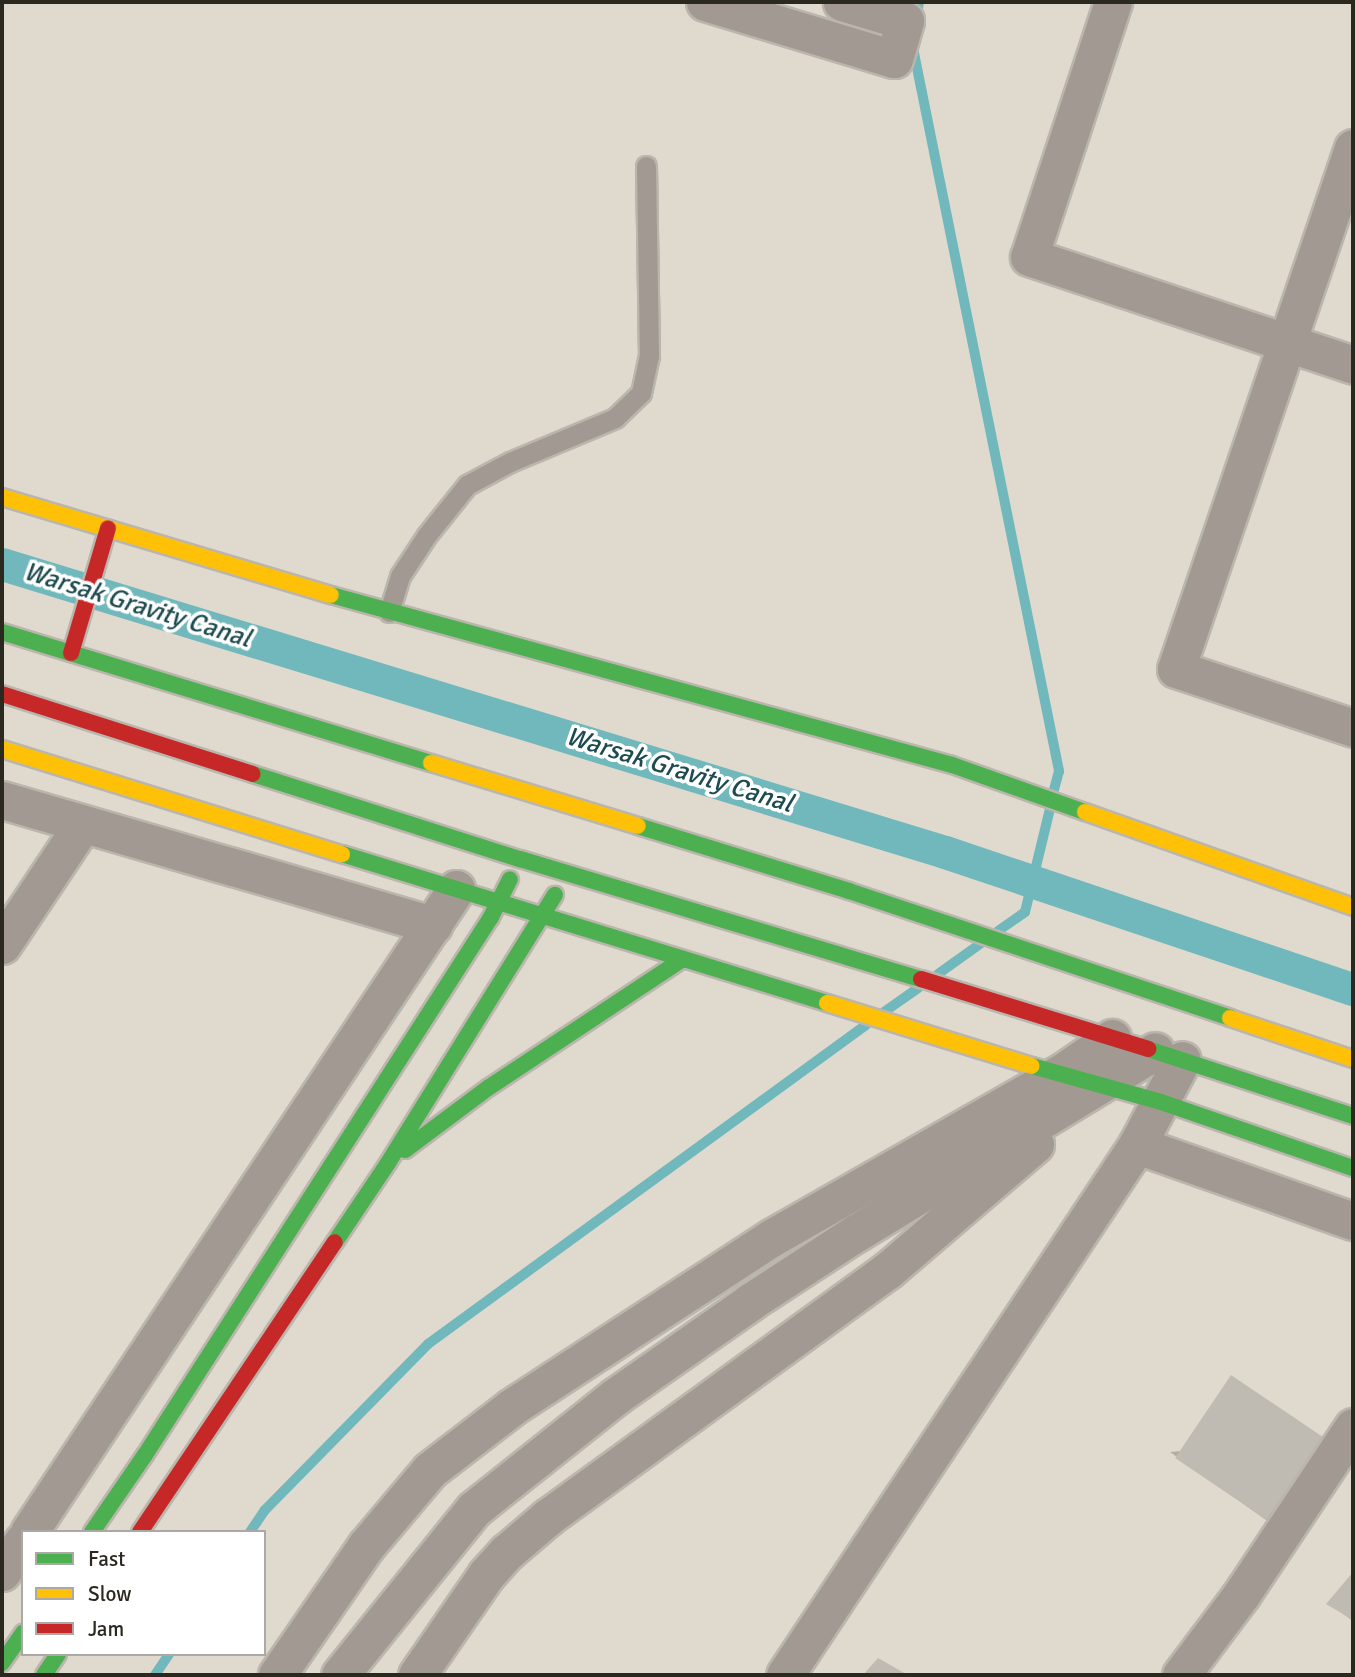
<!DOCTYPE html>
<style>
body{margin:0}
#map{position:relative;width:1355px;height:1677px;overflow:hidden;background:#e0dace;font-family:Signika,sans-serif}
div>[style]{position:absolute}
.shadow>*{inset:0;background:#0003}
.stream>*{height:10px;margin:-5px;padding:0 5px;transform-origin:5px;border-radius:5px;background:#71b8bc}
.canal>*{height:33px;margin:-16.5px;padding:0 16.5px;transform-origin:16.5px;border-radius:16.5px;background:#71b8bc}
.building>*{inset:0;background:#c0bbb2;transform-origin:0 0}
.roads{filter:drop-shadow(2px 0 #bab6ad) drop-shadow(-2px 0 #bab6ad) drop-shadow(0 2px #bab6ad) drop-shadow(0 -2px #bab6ad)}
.lane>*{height:19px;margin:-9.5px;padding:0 9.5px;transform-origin:9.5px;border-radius:9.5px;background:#a29a92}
.street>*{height:37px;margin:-18.5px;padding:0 18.5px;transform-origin:18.5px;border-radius:18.5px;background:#a29a92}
.fast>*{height:16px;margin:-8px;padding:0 8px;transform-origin:8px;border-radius:8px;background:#4caf50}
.slow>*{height:16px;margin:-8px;padding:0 8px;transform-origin:8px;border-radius:8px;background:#ffc107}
.jam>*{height:16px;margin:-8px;padding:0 8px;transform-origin:8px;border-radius:8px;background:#c62828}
span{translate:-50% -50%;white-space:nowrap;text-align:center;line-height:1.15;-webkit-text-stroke:7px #fff;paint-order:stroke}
.water-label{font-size:26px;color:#1d4b50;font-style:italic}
.frame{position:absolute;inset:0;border:4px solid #2b281f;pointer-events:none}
.legend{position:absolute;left:21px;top:1530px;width:245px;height:126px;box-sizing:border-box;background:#fff;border:2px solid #aaa9a5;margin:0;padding:9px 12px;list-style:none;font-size:21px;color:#2b281f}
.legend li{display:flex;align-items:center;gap:14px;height:35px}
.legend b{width:35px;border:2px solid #aaa9a5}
</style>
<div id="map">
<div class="shadow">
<div style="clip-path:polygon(1321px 1438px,1328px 1445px,1276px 1527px,1170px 1452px)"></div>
<div style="clip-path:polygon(1353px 1575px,1353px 1621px,1329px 1604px)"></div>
</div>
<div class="stream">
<div style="left:916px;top:19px;width:17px;rotate:-80deg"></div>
<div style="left:913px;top:48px;width:738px;rotate:78.58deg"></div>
<div style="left:1059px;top:771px;width:24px;rotate:105deg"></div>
<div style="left:998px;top:931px;width:33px;rotate:-35deg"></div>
<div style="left:1025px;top:912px;width:106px;rotate:-76.4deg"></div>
<div style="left:938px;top:974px;width:52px;rotate:-35.5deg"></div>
<div style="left:884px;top:1012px;width:42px;rotate:-35.2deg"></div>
<div style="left:250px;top:1532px;width:27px;rotate:-56deg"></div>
<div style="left:265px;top:1510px;width:233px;rotate:-45.5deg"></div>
<div style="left:428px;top:1344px;width:542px;rotate:-36.07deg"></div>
<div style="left:155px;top:1675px;width:25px;rotate:-56deg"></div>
</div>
<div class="canal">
<div style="left:2px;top:564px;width:986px;rotate:16.98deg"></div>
<div style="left:945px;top:852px;width:430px;rotate:18.6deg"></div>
</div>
<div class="building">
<div style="left:1231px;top:1375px;width:110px;height:100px;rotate:34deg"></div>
<div style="clip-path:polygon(1353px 1572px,1353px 1620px,1326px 1604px)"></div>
<div style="clip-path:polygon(878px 1658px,908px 1675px,863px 1675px)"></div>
</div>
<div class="roads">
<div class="lane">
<div style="left:389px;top:612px;width:38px;rotate:-73deg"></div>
<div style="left:400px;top:576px;width:49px;rotate:-56.6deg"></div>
<div style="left:427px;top:535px;width:64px;rotate:-51.3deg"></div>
<div style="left:467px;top:485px;width:49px;rotate:-28.1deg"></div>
<div style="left:510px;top:462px;width:114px;rotate:-22.7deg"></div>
<div style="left:615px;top:418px;width:36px;rotate:-44deg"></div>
<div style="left:641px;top:393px;width:38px;rotate:-78deg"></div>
<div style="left:649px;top:356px;width:190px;rotate:-90.9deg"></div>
</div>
<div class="street">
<div style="left:705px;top:2px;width:197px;rotate:16.8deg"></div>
<div style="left:894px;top:59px;width:40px;rotate:-74deg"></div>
<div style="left:905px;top:21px;width:66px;rotate:-163.2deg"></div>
<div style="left:1113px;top:2px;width:268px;rotate:108.2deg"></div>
<div style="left:1029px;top:257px;width:342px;rotate:18.4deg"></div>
<div style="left:1353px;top:148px;width:550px;rotate:108.76deg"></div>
<div style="left:1176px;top:669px;width:187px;rotate:18.4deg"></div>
<div style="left:2px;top:800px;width:449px;rotate:16.2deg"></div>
<div style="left:2px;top:945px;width:144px;rotate:-56.3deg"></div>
<div style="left:1137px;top:1145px;width:229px;rotate:19.4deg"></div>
<div style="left:29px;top:1532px;width:772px;rotate:-56.41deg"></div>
<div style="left:2px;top:1572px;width:37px;rotate:-56deg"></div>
<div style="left:277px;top:1675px;width:157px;rotate:-55.4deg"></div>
<div style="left:366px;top:1546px;width:99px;rotate:-49.9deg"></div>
<div style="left:430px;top:1470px;width:103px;rotate:-37.5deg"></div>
<div style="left:512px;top:1407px;width:311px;rotate:-33.1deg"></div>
<div style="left:773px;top:1237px;width:331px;rotate:-29.7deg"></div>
<div style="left:1061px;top:1073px;width:62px;rotate:-34.5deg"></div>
<div style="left:340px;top:1675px;width:213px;rotate:-51.1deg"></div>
<div style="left:474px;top:1509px;width:181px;rotate:-38.5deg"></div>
<div style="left:616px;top:1396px;width:164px;rotate:-35deg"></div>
<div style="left:750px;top:1302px;width:126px;rotate:-33.1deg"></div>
<div style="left:856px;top:1233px;width:350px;rotate:-31.3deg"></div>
<div style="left:417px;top:1675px;width:121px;rotate:-55.4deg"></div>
<div style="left:486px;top:1575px;width:31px;rotate:-48deg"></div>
<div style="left:507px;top:1552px;width:54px;rotate:-40.5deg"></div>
<div style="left:548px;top:1517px;width:419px;rotate:-36deg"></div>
<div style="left:887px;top:1271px;width:195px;rotate:-40.6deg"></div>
<div style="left:785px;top:1675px;width:636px;rotate:-56.41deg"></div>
<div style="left:1137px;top:1145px;width:96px;rotate:-62.1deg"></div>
<div style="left:1181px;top:1675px;width:100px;rotate:-53.1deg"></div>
<div style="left:1241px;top:1595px;width:202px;rotate:-56.3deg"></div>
</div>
<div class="fast">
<div style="left:331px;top:595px;width:644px;rotate:15.31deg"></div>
<div style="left:952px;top:765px;width:141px;rotate:19.5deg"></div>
<div style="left:2px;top:632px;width:449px;rotate:17deg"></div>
<div style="left:253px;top:774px;width:280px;rotate:17.7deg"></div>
<div style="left:520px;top:859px;width:419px;rotate:16.7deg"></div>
<div style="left:638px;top:826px;width:221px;rotate:17.1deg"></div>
<div style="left:849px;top:891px;width:402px;rotate:18.4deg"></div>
<div style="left:342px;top:854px;width:507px;rotate:17.08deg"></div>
<div style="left:1148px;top:1049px;width:216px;rotate:18.1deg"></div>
<div style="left:1032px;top:1066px;width:134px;rotate:15.6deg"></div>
<div style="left:1161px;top:1102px;width:203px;rotate:19deg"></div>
<div style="left:405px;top:1150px;width:104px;rotate:-36.8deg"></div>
<div style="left:488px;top:1088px;width:234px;rotate:-33.5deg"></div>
<div style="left:335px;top:1242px;width:95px;rotate:-56.1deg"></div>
<div style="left:388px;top:1163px;width:316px;rotate:-58.1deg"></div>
<div style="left:92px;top:1532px;width:93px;rotate:-55.5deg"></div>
<div style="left:145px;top:1455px;width:640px;rotate:-57.25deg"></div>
<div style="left:491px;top:917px;width:42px;rotate:-63.4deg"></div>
<div style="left:2px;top:1663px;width:37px;rotate:-55deg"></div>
<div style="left:44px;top:1675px;width:25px;rotate:-56deg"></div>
</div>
<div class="slow">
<div style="left:2px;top:497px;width:343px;rotate:16.6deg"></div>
<div style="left:2px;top:749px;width:356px;rotate:17.2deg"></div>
<div style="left:431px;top:763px;width:216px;rotate:16.9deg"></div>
<div style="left:1085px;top:812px;width:284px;rotate:19.5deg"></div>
<div style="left:827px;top:1003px;width:214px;rotate:17.1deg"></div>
<div style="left:1230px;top:1018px;width:130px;rotate:18.4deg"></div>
</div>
<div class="jam">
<div style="left:71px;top:653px;width:130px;rotate:-73.5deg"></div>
<div style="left:2px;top:694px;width:263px;rotate:17.7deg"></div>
<div style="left:921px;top:979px;width:238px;rotate:17.1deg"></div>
<div style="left:140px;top:1532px;width:349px;rotate:-56.1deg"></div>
</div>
</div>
<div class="water-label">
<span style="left:137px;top:606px;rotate:17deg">Warsak Gravity Canal</span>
<span style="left:679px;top:771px;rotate:17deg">Warsak Gravity Canal</span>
</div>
<div class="frame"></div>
<ul class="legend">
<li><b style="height:9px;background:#4caf50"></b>Fast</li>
<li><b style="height:9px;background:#ffc107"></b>Slow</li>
<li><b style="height:9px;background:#c62828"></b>Jam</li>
</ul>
</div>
